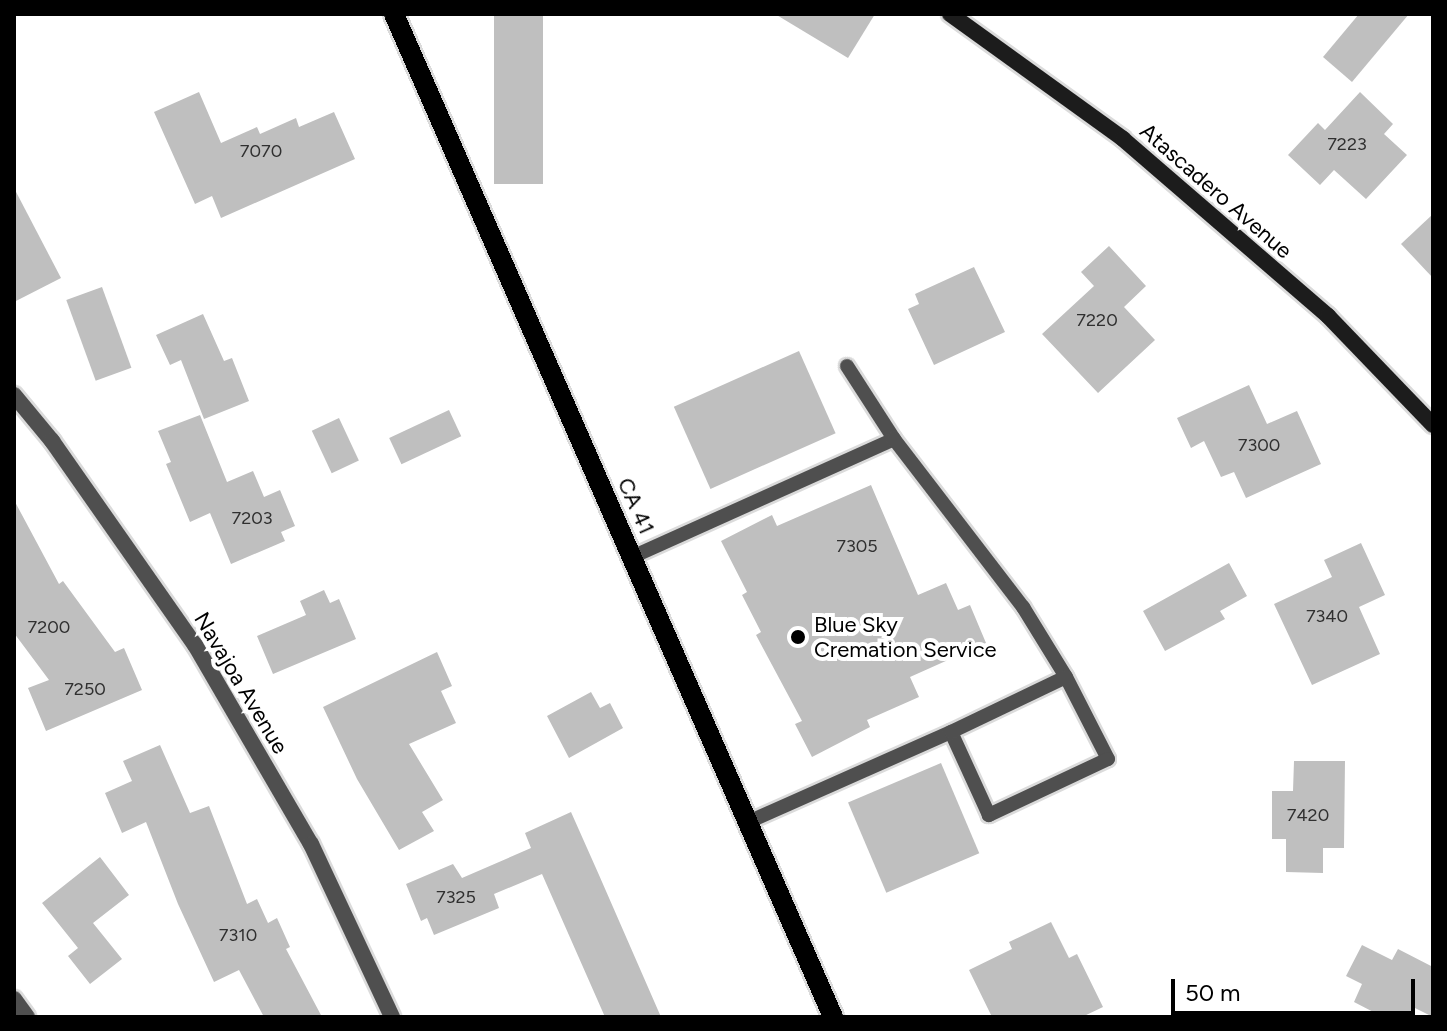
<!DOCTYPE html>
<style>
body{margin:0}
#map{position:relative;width:1447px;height:1031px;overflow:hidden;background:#fff;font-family:Figtree,sans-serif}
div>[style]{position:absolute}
.building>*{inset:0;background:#bfbfbf;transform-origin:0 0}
.roads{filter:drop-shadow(2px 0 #dbdbdb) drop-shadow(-2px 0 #dbdbdb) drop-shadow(0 2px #dbdbdb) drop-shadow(0 -2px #dbdbdb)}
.service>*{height:14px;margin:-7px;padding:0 7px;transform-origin:7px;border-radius:7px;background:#4f4f4f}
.minor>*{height:16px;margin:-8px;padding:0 8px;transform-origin:8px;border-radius:8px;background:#4f4f4f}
.secondary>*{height:16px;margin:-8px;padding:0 8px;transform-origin:8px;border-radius:8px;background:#1c1c1c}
.primary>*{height:20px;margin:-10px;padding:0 10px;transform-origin:10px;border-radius:10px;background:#000}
.dots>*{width:22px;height:22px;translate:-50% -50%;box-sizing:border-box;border:4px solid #fff;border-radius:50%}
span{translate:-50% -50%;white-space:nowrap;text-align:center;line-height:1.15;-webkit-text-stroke:8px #fff;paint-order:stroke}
.number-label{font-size:18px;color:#303030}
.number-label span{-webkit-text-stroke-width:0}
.street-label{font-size:22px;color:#000}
.poi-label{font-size:22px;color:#000}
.left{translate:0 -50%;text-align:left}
.frame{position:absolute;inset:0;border:16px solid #000;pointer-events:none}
.scale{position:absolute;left:1171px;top:979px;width:244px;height:36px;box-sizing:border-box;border:4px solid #000;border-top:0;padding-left:10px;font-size:24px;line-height:28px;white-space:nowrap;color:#000;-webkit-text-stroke:6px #fff;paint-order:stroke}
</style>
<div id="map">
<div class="building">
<div style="left:494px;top:14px;width:49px;height:170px"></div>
<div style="clip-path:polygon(775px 14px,875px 14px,848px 58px)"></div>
<div style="clip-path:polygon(1359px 14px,1409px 14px,1352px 82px,1323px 57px)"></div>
<div style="clip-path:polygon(199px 92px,221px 143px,257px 127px,260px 134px,296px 118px,299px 127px,334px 112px,355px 159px,221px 218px,212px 196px,195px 204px,154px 112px)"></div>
<div style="clip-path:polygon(1360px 92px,1393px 124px,1384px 134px,1407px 155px,1366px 199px,1334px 170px,1320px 185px,1288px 155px,1318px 123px,1325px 130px)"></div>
<div style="clip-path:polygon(14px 188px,61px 278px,14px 302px)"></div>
<div style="clip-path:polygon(1433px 214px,1433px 278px,1401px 244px)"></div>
<div style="clip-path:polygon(1109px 246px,1146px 286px,1124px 307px,1155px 340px,1098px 393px,1042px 334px,1094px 286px,1081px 272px)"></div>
<div style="clip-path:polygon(974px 267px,1005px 332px,934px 365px,908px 309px,919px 304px,915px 294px)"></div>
<div style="left:102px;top:287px;width:86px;height:38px;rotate:70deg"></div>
<div style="clip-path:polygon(203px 314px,224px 361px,232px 358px,249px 401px,204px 419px,181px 360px,170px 365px,156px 335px)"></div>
<div style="left:799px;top:351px;width:90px;height:137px;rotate:66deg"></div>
<div style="clip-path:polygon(1249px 385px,1267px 424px,1297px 411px,1321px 464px,1246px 498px,1234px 472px,1221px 477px,1204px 441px,1191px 448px,1177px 418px)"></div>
<div style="left:449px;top:410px;width:29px;height:66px;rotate:65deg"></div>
<div style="clip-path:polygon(200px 415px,227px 482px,253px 471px,264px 497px,280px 490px,295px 526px,281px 532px,285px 541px,231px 564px,210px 513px,190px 522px,166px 464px,171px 462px,158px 431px)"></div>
<div style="left:339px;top:418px;width:47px;height:30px;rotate:65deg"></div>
<div style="clip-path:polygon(871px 485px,918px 595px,946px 583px,958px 610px,970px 605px,986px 643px,910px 677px,919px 697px,867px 720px,870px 727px,812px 757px,795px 724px,802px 721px,756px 635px,761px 632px,742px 595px,747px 592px,721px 541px,772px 515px,777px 526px)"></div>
<div style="clip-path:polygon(14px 500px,59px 584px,63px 581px,115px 652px,124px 648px,142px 690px,46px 731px,28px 688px,49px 680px,14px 633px)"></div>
<div style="clip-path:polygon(1361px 543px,1385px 595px,1359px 607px,1380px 654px,1312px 685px,1274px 604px,1332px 577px,1324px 560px)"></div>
<div style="clip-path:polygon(1229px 563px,1247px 596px,1220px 611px,1225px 619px,1165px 651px,1143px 611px)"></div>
<div style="clip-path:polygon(324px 590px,330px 603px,339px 599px,356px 639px,273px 674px,257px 636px,306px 615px,300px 601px)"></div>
<div style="clip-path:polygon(437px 652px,452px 686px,441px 691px,456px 723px,409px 744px,443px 800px,422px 812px,434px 831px,399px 850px,357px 779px,323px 707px)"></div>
<div style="clip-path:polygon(591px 692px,600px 708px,610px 703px,623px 728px,569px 758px,547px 716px)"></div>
<div style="clip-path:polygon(160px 745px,190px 813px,209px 806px,247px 904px,257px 899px,268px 923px,277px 918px,290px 947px,286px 949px,322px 1017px,264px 1017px,239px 970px,214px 982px,178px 904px,146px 822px,122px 833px,105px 793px,132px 781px,123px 761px)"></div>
<div style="clip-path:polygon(1294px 761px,1345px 761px,1344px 848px,1323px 848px,1323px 873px,1286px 872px,1286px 839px,1272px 839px,1272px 791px,1293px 791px)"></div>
<div style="left:941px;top:763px;width:98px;height:101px;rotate:67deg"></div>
<div style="clip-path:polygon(571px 812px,599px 875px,661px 1017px,605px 1017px,542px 874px,494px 894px,499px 908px,434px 935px,427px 918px,421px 921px,406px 884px,453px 864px,462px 878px,531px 848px,525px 833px)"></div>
<div style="clip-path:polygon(100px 857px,129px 895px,93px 923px,122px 959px,90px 984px,68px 956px,78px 948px,42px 903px)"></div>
<div style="clip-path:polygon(1051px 922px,1069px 958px,1077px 954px,1103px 1007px,1082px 1017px,992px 1017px,969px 970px,1012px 949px,1009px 942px)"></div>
<div style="clip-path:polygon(1362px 945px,1392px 960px,1398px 949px,1433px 967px,1433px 1017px,1415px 1008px,1411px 1017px,1383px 1017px,1354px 1002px,1362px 984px,1346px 976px)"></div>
</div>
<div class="roads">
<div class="service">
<div style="left:847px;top:366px;width:87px;rotate:57.2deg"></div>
<div style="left:632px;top:557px;width:287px;rotate:-24.2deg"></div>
<div style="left:894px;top:439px;width:212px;rotate:52.5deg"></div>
<div style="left:1023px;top:607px;width:82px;rotate:58.4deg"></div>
<div style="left:1066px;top:677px;width:92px;rotate:62.9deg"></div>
<div style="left:1108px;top:759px;width:132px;rotate:154.8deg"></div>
<div style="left:989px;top:815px;width:91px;rotate:-114.6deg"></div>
<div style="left:951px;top:732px;width:222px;rotate:156.1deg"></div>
<div style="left:951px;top:732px;width:127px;rotate:-25.6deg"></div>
</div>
<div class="minor">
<div style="left:14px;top:395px;width:60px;rotate:50.4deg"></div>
<div style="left:52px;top:441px;width:249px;rotate:55deg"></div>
<div style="left:195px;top:645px;width:230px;rotate:59.8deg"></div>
<div style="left:311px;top:844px;width:191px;rotate:64.9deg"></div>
<div style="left:14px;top:999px;width:22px;rotate:54deg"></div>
</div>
<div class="secondary">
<div style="left:950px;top:14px;width:213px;rotate:35.8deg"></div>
<div style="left:1123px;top:139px;width:271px;rotate:40.8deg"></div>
<div style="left:1328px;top:316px;width:151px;rotate:46.1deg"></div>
</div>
<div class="primary">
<div style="left:394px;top:14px;width:1095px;rotate:66.36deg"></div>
</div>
</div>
<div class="dots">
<div style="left:798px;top:637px;background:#000"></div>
</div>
<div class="number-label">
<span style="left:1347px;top:144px">7223</span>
<span style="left:261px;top:151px">7070</span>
<span style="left:1097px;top:320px">7220</span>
<span style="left:1259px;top:445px">7300</span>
<span style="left:252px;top:518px">7203</span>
<span style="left:857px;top:546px">7305</span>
<span style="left:1327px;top:616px">7340</span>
<span style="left:49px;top:627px">7200</span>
<span style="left:85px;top:689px">7250</span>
<span style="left:1308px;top:815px">7420</span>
<span style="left:456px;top:897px">7325</span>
<span style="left:238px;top:935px">7310</span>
</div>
<div class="street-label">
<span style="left:1216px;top:191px;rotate:41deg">Atascadero Avenue</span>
<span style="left:636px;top:506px;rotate:66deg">CA 41</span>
<span style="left:241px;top:683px;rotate:59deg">Navajoa Avenue</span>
</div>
<div class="poi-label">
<span class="left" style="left:814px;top:637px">Blue Sky<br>Cremation Service</span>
</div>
<div class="frame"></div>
<div class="scale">50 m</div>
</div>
